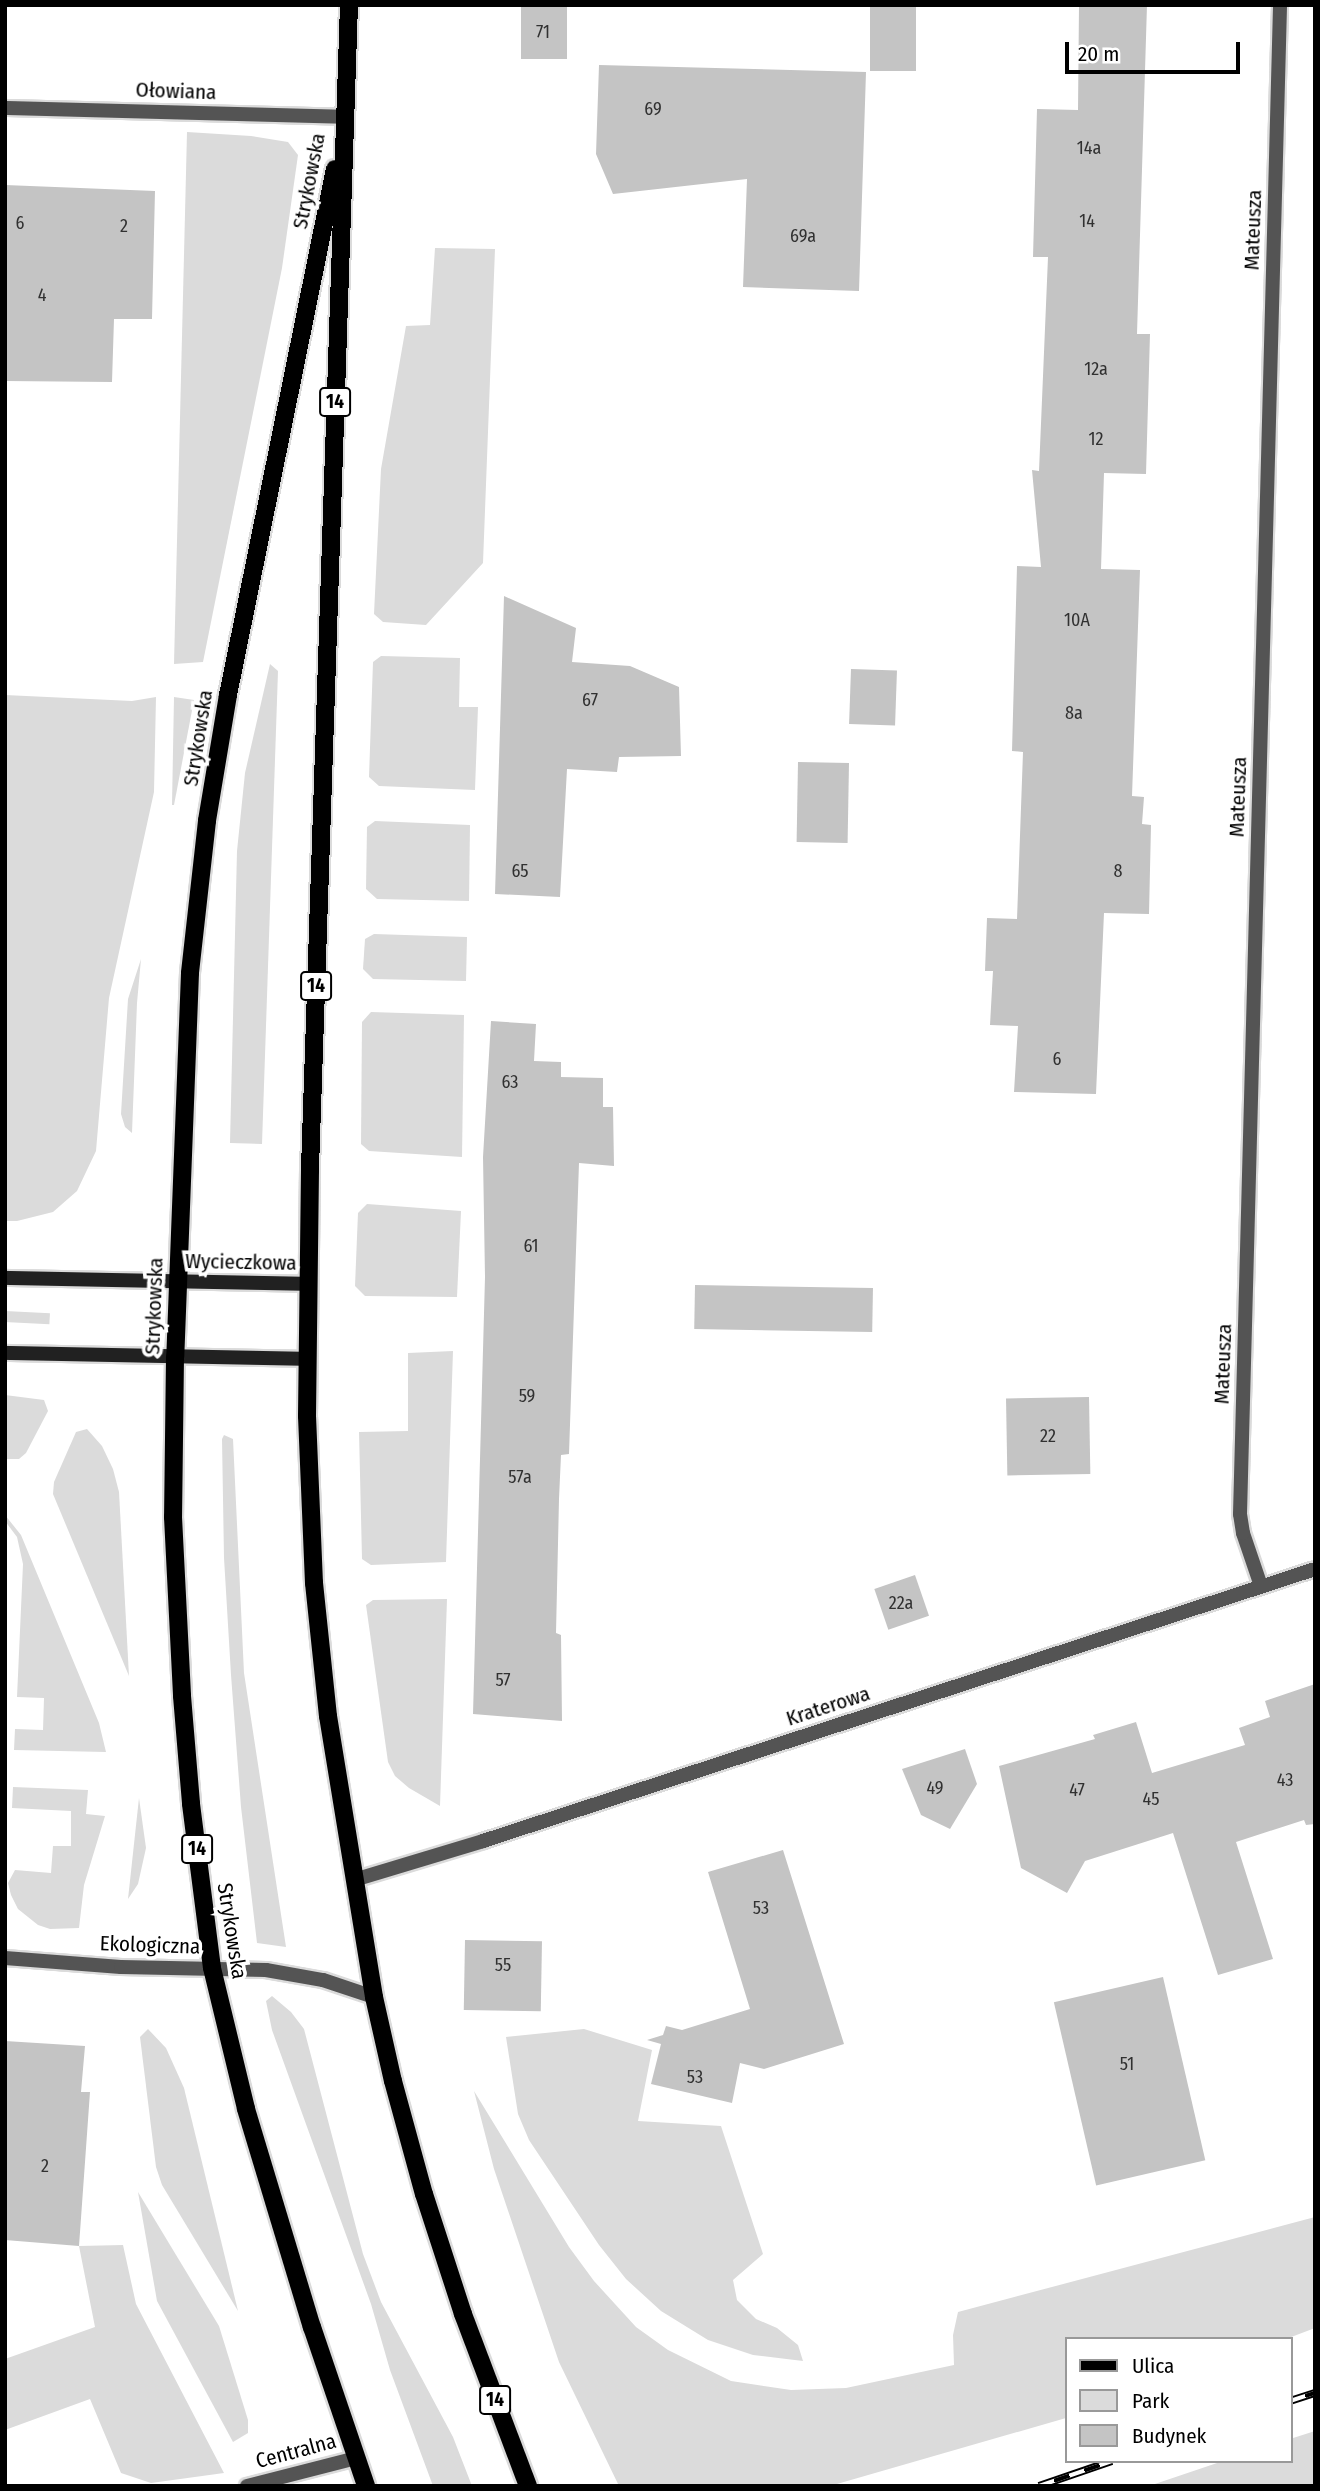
<!DOCTYPE html>
<meta charset="utf-8">
<style>
body{margin:0}
#map{position:relative;width:1320px;height:2491px;overflow:hidden;background:#fff;font-family:"Fira Sans Condensed",sans-serif}
div>[style]{position:absolute}
.green>*{inset:0;background:#dbdbdb;transform-origin:0 0}
.building>*{inset:0;background:#c4c4c4;transform-origin:0 0}
.roads{filter:drop-shadow(2px 0 #dbdbdb) drop-shadow(-2px 0 #dbdbdb) drop-shadow(0 2px #dbdbdb) drop-shadow(0 -2px #dbdbdb)}
.street>*{height:14px;margin:-7px;padding:0 7px;transform-origin:7px;border-radius:7px;background:#545454}
.secondary>*{height:14px;margin:-7px;padding:0 7px;transform-origin:7px;border-radius:7px;background:#212121}
.primary>*{height:18px;margin:-9px;padding:0 9px;transform-origin:9px;border-radius:9px;background:#000}
.rail>*{height:8px;margin-top:-4px;transform-origin:0;background:repeating-linear-gradient(90deg,#fff 0 16px,#000 0 32px);box-sizing:border-box;border-block:2px solid #000}
span{translate:-50% -50%;white-space:nowrap;text-align:center;line-height:1.15;-webkit-text-stroke:7px #fff;paint-order:stroke}
.number-label{font-size:18px;color:#313131}
.number-label span{-webkit-text-stroke-width:0}
.shield-label span{padding:2px 5px;background:#fff;border:2px solid;border-radius:5px;-webkit-text-stroke-width:0}
.shield-label{font-size:19px;color:#000;font-weight:700}
.street-label{font-size:21px;color:#000}
.frame{position:absolute;inset:0;border:7px solid #000;pointer-events:none}
.legend{position:absolute;left:1065px;top:2337px;width:228px;height:126px;box-sizing:border-box;background:#fff;border:2px solid #999;margin:0;padding:9px 12px;list-style:none;font-size:21px;color:#000}
.legend li{display:flex;align-items:center;gap:14px;height:35px}
.legend b{width:35px;border:2px solid #999}
.scale{position:absolute;left:1065px;top:42px;width:175px;height:32px;box-sizing:border-box;border:4px solid #000;border-top:0;padding-left:9px;font-size:21px;line-height:24px;white-space:nowrap;color:#000;-webkit-text-stroke:5px #fff;paint-order:stroke}
</style>
<div id="map">
<div class="green">
<div style="clip-path:polygon(187px 132px,251px 136px,288px 142px,298px 155px,282px 268px,203px 662px,174px 664px)"></div>
<div style="clip-path:polygon(435px 248px,495px 249px,483px 563px,426px 625px,383px 622px,374px 614px,381px 469px,406px 326px,430px 325px)"></div>
<div style="clip-path:polygon(381px 656px,460px 658px,459px 707px,478px 707px,475px 790px,379px 786px,369px 777px,373px 662px)"></div>
<div style="clip-path:polygon(270px 664px,278px 671px,262px 1144px,230px 1143px,237px 851px,245px 773px)"></div>
<div style="clip-path:polygon(5px 695px,132px 701px,156px 697px,154px 792px,109px 998px,96px 1151px,77px 1191px,53px 1212px,17px 1221px,5px 1221px)"></div>
<div style="clip-path:polygon(174px 697px,194px 700px,174px 805px,172px 805px)"></div>
<div style="clip-path:polygon(375px 821px,470px 825px,469px 901px,377px 899px,366px 889px,367px 827px)"></div>
<div style="clip-path:polygon(374px 934px,467px 937px,466px 981px,373px 979px,363px 969px,365px 939px)"></div>
<div style="clip-path:polygon(141px 959px,137px 1003px,132px 1133px,125px 1127px,121px 1114px,128px 999px)"></div>
<div style="clip-path:polygon(371px 1012px,464px 1015px,462px 1157px,369px 1151px,361px 1144px,362px 1022px)"></div>
<div style="clip-path:polygon(367px 1204px,461px 1211px,457px 1297px,365px 1296px,355px 1286px,358px 1213px)"></div>
<div style="left:5px;top:1311px;width:45px;height:11px;rotate:3deg"></div>
<div style="clip-path:polygon(453px 1351px,446px 1562px,371px 1565px,362px 1559px,359px 1432px,408px 1431px,408px 1353px)"></div>
<div style="clip-path:polygon(5px 1395px,44px 1400px,48px 1411px,26px 1453px,19px 1459px,5px 1459px)"></div>
<div style="clip-path:polygon(87px 1429px,102px 1446px,113px 1469px,119px 1492px,129px 1676px,53px 1494px,54px 1482px,76px 1432px)"></div>
<div style="clip-path:polygon(224px 1435px,233px 1439px,244px 1673px,286px 1947px,257px 1943px,241px 1807px,231px 1675px,224px 1558px,222px 1439px)"></div>
<div style="clip-path:polygon(5px 1515px,21px 1535px,99px 1723px,106px 1752px,14px 1750px,15px 1729px,43px 1730px,44px 1698px,17px 1697px,23px 1564px,17px 1537px,5px 1521px)"></div>
<div style="clip-path:polygon(447px 1599px,440px 1806px,409px 1788px,395px 1776px,388px 1762px,366px 1605px,373px 1600px)"></div>
<div style="clip-path:polygon(13px 1787px,88px 1790px,86px 1814px,105px 1816px,84px 1885px,79px 1928px,50px 1929px,38px 1925px,18px 1909px,11px 1895px,8px 1883px,15px 1870px,51px 1873px,53px 1846px,71px 1846px,71px 1811px,12px 1808px)"></div>
<div style="clip-path:polygon(139px 1798px,146px 1848px,138px 1884px,128px 1899px)"></div>
<div style="clip-path:polygon(272px 1996px,291px 2012px,304px 2029px,363px 2254px,381px 2302px,453px 2437px,472px 2486px,433px 2486px,390px 2370px,371px 2304px,272px 2030px,266px 2001px)"></div>
<div style="clip-path:polygon(148px 2029px,166px 2048px,184px 2088px,238px 2311px,162px 2185px,156px 2167px,140px 2037px)"></div>
<div style="clip-path:polygon(584px 2029px,652px 2050px,638px 2121px,721px 2126px,763px 2254px,733px 2280px,737px 2300px,756px 2319px,777px 2328px,798px 2345px,803px 2361px,753px 2355px,708px 2340px,661px 2311px,626px 2279px,599px 2245px,529px 2140px,518px 2114px,506px 2037px)"></div>
<div style="clip-path:polygon(474px 2091px,569px 2247px,594px 2281px,636px 2327px,668px 2350px,731px 2381px,791px 2390px,846px 2388px,954px 2365px,953px 2335px,958px 2312px,1315px 2217px,1315px 2328px,1286px 2339px,1066px 2339px,1066px 2418px,830px 2486px,619px 2486px,559px 2362px,494px 2169px)"></div>
<div style="clip-path:polygon(138px 2192px,219px 2326px,248px 2420px,248px 2433px,233px 2442px,157px 2301px)"></div>
<div style="clip-path:polygon(123px 2245px,136px 2304px,224px 2473px,151px 2483px,121px 2473px,90px 2399px,5px 2430px,5px 2359px,95px 2327px,79px 2246px)"></div>
<div style="clip-path:polygon(1315px 2431px,1315px 2486px,1149px 2486px,1223px 2461px,1290px 2461px,1290px 2439px)"></div>
</div>
<div class="building">
<div style="left:521px;top:5px;width:46px;height:54px"></div>
<div style="left:870px;top:5px;width:46px;height:66px"></div>
<div style="clip-path:polygon(1079px 5px,1147px 5px,1137px 334px,1150px 334px,1146px 474px,1104px 473px,1101px 569px,1140px 570px,1132px 796px,1144px 797px,1142px 824px,1151px 825px,1149px 914px,1104px 913px,1096px 1094px,1014px 1092px,1018px 1026px,990px 1025px,993px 971px,985px 971px,987px 918px,1017px 919px,1023px 752px,1012px 751px,1017px 566px,1041px 567px,1032px 470px,1039px 471px,1048px 257px,1033px 257px,1037px 109px,1078px 110px)"></div>
<div style="clip-path:polygon(599px 65px,866px 72px,859px 291px,743px 287px,747px 179px,613px 194px,596px 154px)"></div>
<div style="clip-path:polygon(5px 185px,155px 191px,152px 319px,114px 319px,112px 382px,5px 381px)"></div>
<div style="clip-path:polygon(504px 596px,576px 628px,572px 662px,630px 666px,679px 687px,681px 756px,619px 757px,617px 772px,567px 769px,560px 897px,495px 894px)"></div>
<div style="left:851px;top:669px;width:46px;height:55px;rotate:2deg"></div>
<div style="left:798px;top:762px;width:51px;height:80px;rotate:1deg"></div>
<div style="clip-path:polygon(491px 1021px,536px 1024px,534px 1061px,561px 1062px,561px 1077px,603px 1078px,603px 1107px,613px 1107px,614px 1166px,579px 1163px,569px 1454px,561px 1455px,559px 1499px,556px 1633px,561px 1635px,562px 1721px,473px 1714px,485px 1277px,483px 1157px)"></div>
<div style="left:695px;top:1285px;width:178px;height:44px;rotate:1deg"></div>
<div style="left:1089px;top:1397px;width:77px;height:83px;rotate:89deg"></div>
<div style="left:915px;top:1575px;width:43px;height:43px;rotate:71deg"></div>
<div style="clip-path:polygon(1315px 1684px,1315px 1824px,1306px 1825px,1304px 1820px,1236px 1842px,1273px 1959px,1218px 1975px,1173px 1833px,1085px 1861px,1067px 1893px,1021px 1868px,999px 1766px,1095px 1739px,1093px 1735px,1136px 1722px,1152px 1773px,1245px 1745px,1239px 1728px,1270px 1717px,1265px 1701px)"></div>
<div style="clip-path:polygon(965px 1749px,977px 1784px,950px 1829px,921px 1815px,902px 1769px)"></div>
<div style="clip-path:polygon(783px 1850px,844px 2044px,764px 2069px,740px 2063px,732px 2103px,651px 2084px,661px 2044px,647px 2040px,663px 2035px,666px 2026px,682px 2030px,750px 2009px,708px 1872px)"></div>
<div style="left:465px;top:1940px;width:77px;height:70px;rotate:1deg"></div>
<div style="left:1163px;top:1977px;width:188px;height:112px;rotate:77deg"></div>
<div style="clip-path:polygon(5px 2041px,85px 2046px,81px 2092px,90px 2092px,79px 2246px,5px 2240px)"></div>
</div>
<div class="roads">
<div class="street">
<div style="left:5px;top:108px;width:340px;rotate:1.5deg"></div>
<div style="left:1261px;top:1586px;width:56px;rotate:-108.8deg"></div>
<div style="left:1243px;top:1533px;width:19px;rotate:-99deg"></div>
<div style="left:1240px;top:1514px;width:1510px;rotate:-88.48deg"></div>
<div style="left:354px;top:1880px;width:135px;rotate:-16.8deg"></div>
<div style="left:483px;top:1841px;width:875px;rotate:-18.1deg"></div>
<div style="left:5px;top:1958px;width:116px;rotate:4.4deg"></div>
<div style="left:121px;top:1967px;width:145px;rotate:1.2deg"></div>
<div style="left:266px;top:1970px;width:58px;rotate:10deg"></div>
<div style="left:323px;top:1980px;width:54px;rotate:18.4deg"></div>
<div style="left:247px;top:2486px;width:113px;rotate:-14.4deg"></div>
</div>
<div class="secondary">
<div style="left:5px;top:1278px;width:303px;rotate:1.1deg"></div>
<div style="left:5px;top:1353px;width:302px;rotate:1.1deg"></div>
</div>
<div class="primary">
<div style="left:349px;top:5px;width:1166px;rotate:91.92deg"></div>
<div style="left:310px;top:1170px;width:246px;rotate:90.7deg"></div>
<div style="left:307px;top:1416px;width:167px;rotate:87.6deg"></div>
<div style="left:314px;top:1583px;width:134px;rotate:84deg"></div>
<div style="left:328px;top:1716px;width:285px;rotate:80.7deg"></div>
<div style="left:374px;top:1997px;width:86px;rotate:77.3deg"></div>
<div style="left:393px;top:2081px;width:117px;rotate:74.7deg"></div>
<div style="left:424px;top:2194px;width:126px;rotate:72deg"></div>
<div style="left:463px;top:2314px;width:184px;rotate:69.3deg"></div>
<div style="left:335px;top:169px;width:537px;rotate:101.5deg"></div>
<div style="left:228px;top:695px;width:128px;rotate:99.5deg"></div>
<div style="left:207px;top:821px;width:153px;rotate:96.4deg"></div>
<div style="left:190px;top:973px;width:384px;rotate:92.2deg"></div>
<div style="left:175px;top:1357px;width:160px;rotate:90.7deg"></div>
<div style="left:173px;top:1517px;width:179px;rotate:87.1deg"></div>
<div style="left:182px;top:1696px;width:108px;rotate:85.2deg"></div>
<div style="left:191px;top:1804px;width:165px;rotate:82.7deg"></div>
<div style="left:212px;top:1968px;width:145px;rotate:76.4deg"></div>
<div style="left:246px;top:2109px;width:228px;rotate:73.2deg"></div>
<div style="left:312px;top:2327px;width:168px;rotate:71.2deg"></div>
</div>
</div>
<div class="rail">
<div style="left:1290px;top:2401px;width:26px;rotate:-18deg"></div>
<div style="left:1039px;top:2486px;width:77px;rotate:-18.9deg"></div>
</div>
<div class="number-label">
<span style="left:543px;top:32px">71</span>
<span style="left:653px;top:109px">69</span>
<span style="left:1089px;top:148px">14a</span>
<span style="left:1087px;top:221px">14</span>
<span style="left:20px;top:223px">6</span>
<span style="left:124px;top:226px">2</span>
<span style="left:803px;top:236px">69a</span>
<span style="left:42px;top:295px">4</span>
<span style="left:1096px;top:369px">12a</span>
<span style="left:1096px;top:439px">12</span>
<span style="left:1077px;top:620px">10A</span>
<span style="left:590px;top:700px">67</span>
<span style="left:1074px;top:713px">8a</span>
<span style="left:520px;top:871px">65</span>
<span style="left:1118px;top:871px">8</span>
<span style="left:1057px;top:1059px">6</span>
<span style="left:510px;top:1082px">63</span>
<span style="left:531px;top:1246px">61</span>
<span style="left:527px;top:1396px">59</span>
<span style="left:1048px;top:1436px">22</span>
<span style="left:520px;top:1477px">57a</span>
<span style="left:901px;top:1603px">22a</span>
<span style="left:503px;top:1680px">57</span>
<span style="left:1285px;top:1780px">43</span>
<span style="left:935px;top:1788px">49</span>
<span style="left:1077px;top:1790px">47</span>
<span style="left:1151px;top:1799px">45</span>
<span style="left:761px;top:1908px">53</span>
<span style="left:503px;top:1965px">55</span>
<span style="left:1127px;top:2064px">51</span>
<span style="left:695px;top:2077px">53</span>
<span style="left:45px;top:2166px">2</span>
</div>
<div class="shield-label">
<span style="left:335px;top:402px">14</span>
<span style="left:316px;top:986px">14</span>
<span style="left:197px;top:1849px">14</span>
<span style="left:495px;top:2400px">14</span>
</div>
<div class="street-label">
<span style="left:176px;top:91px;rotate:2deg">Ołowiana</span>
<span style="left:309px;top:181px;rotate:-79deg">Strykowska</span>
<span style="left:1253px;top:230px;rotate:-88deg">Mateusza</span>
<span style="left:198px;top:738px;rotate:-81deg">Strykowska</span>
<span style="left:1238px;top:797px;rotate:-88deg">Mateusza</span>
<span style="left:241px;top:1262px;rotate:1deg">Wycieczkowa</span>
<span style="left:154px;top:1306px;rotate:-88deg">Strykowska</span>
<span style="left:1223px;top:1364px;rotate:-88deg">Mateusza</span>
<span style="left:828px;top:1706px;rotate:-18deg">Kraterowa</span>
<span style="left:232px;top:1931px;rotate:81deg">Strykowska</span>
<span style="left:150px;top:1945px;rotate:2deg">Ekologiczna</span>
<span style="left:296px;top:2451px;rotate:-15deg">Centralna</span>
</div>
<div class="frame"></div>
<ul class="legend">
<li><b style="height:9px;background:#000"></b>Ulica</li>
<li><b style="height:19px;background:#dbdbdb"></b>Park</li>
<li><b style="height:19px;background:#c4c4c4"></b>Budynek</li>
</ul>
<div class="scale">20 m</div>
</div>
